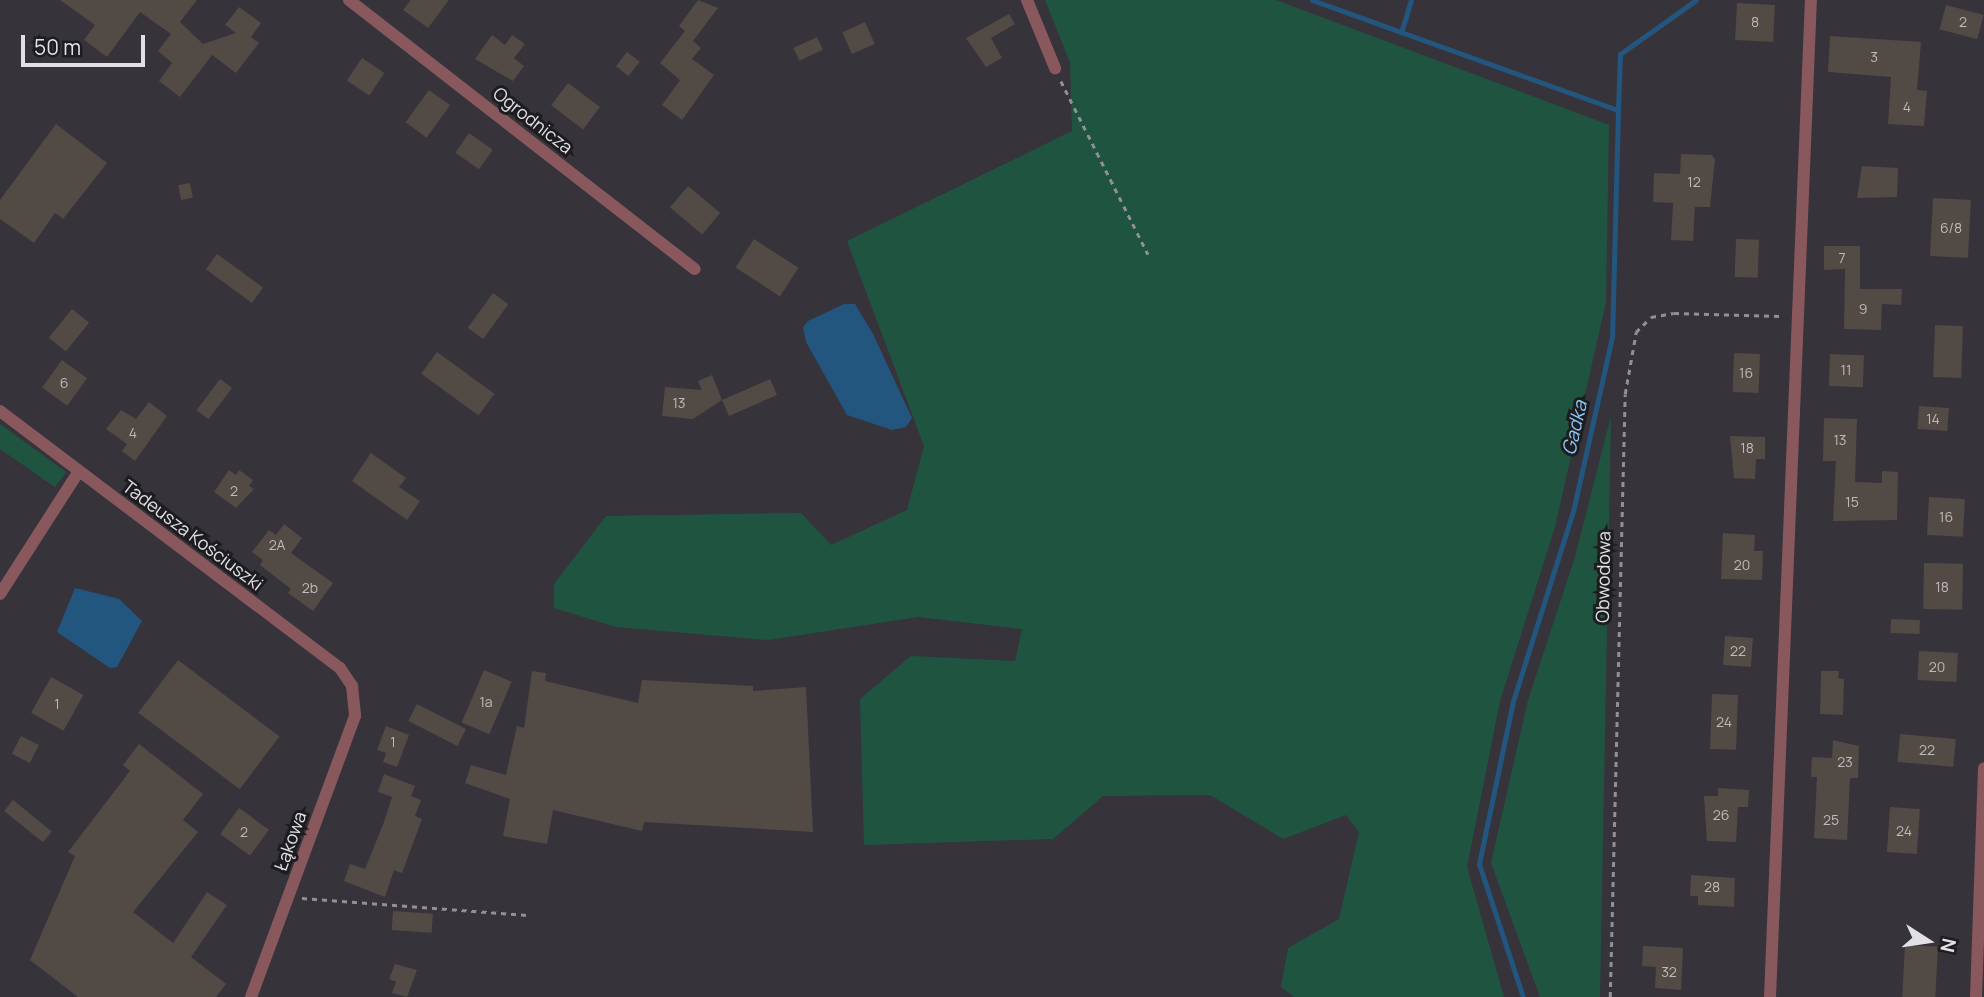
<!DOCTYPE html>
<meta charset="utf-8">
<style>
body{margin:0}
#map{position:relative;width:1984px;height:997px;overflow:hidden;background:#36333b;font-family:Manrope,sans-serif}
div>[style]{position:absolute}
.green>*{inset:0;background:#1f5540}
.water>*{inset:0;background:#23567f}
.stream>*{height:5px;margin:-2.5px;padding:0 2.5px;transform-origin:2.5px;border-radius:2.5px;background:#23567f}
.building>*{inset:0;background:#524a45;transform-origin:0 0}
.path>*{height:2.5px;margin-top:-1.25px;transform-origin:0;background:repeating-linear-gradient(90deg,#929097 0 5px,transparent 0 10px)}
.minor>*{height:12px;margin:-6px;padding:0 6px;transform-origin:6px;border-radius:6px;background:#89585d}
span{translate:-50% -50%;white-space:nowrap;text-align:center;line-height:1.15;-webkit-text-stroke:6px #1d1c1f;paint-order:stroke}
.number-label{font-size:14px;color:#bdbabd}
.number-label span{-webkit-text-stroke-width:0}
.street-label{font-size:18px;color:#e1e0e5}
.water-label{font-size:19px;color:#8dc6f9;font-style:italic}
.north{position:absolute;left:1893px;top:906px;width:70px;height:70px;-webkit-text-stroke:5px #1d1c1f;paint-order:stroke;rotate:102deg;font-size:19px;font-weight:700;line-height:28px;text-align:center;color:#e1e0e5}
.north::after{content:'';display:block;margin:auto;width:24px;height:32px;background:#e1e0e5;clip-path:polygon(50% 0,100% 100%,50% 72%,0 100%)}
.scale{position:absolute;left:21px;top:35px;width:124px;height:32px;box-sizing:border-box;border:4px solid #e1e0e5;border-top:0;padding-left:9px;font-size:21px;line-height:24px;white-space:nowrap;color:#e1e0e5;-webkit-text-stroke:5px #1d1c1f;paint-order:stroke}
</style>
<div id="map">
<div class="green">
<div style="clip-path:polygon(1045px 0,1276px 0,1609px 125px,1606px 302px,1555px 527px,1500px 701px,1467px 867px,1504px 997px,1294px 997px,1281px 987px,1288px 948px,1339px 919px,1359px 832px,1346px 815px,1283px 839px,1210px 795px,1103px 796px,1053px 839px,864px 845px,860px 699px,911px 656px,1015px 661px,1022px 629px,918px 617px,768px 640px,616px 627px,554px 608px,554px 584px,606px 516px,801px 513px,831px 545px,907px 510px,924px 446px,847px 241px,1072px 131px,1070px 63px)"></div>
<div style="clip-path:polygon(1611px 416px,1600px 997px,1540px 997px,1491px 863px,1528px 700px,1575px 557px)"></div>
<div style="clip-path:polygon(0 424px,66px 472px,55px 487px,0 449px)"></div>
</div>
<div class="water">
<div style="clip-path:polygon(844px 304px,855px 304px,873px 334px,912px 418px,906px 427px,892px 430px,847px 415px,806px 342px,803px 327px,808px 321px)"></div>
<div style="clip-path:polygon(75px 588px,119px 599px,142px 621px,117px 667px,110px 668px,57px 632px)"></div>
</div>
<div class="stream">
<div style="left:1312px;top:0;width:95px;rotate:19.8deg"></div>
<div style="left:1411px;top:0;width:34px;rotate:107deg"></div>
<div style="left:1401px;top:32px;width:231px;rotate:19.8deg"></div>
<div style="left:1618px;top:110px;width:227px;rotate:91.5deg"></div>
<div style="left:1612px;top:337px;width:178px;rotate:102.6deg"></div>
<div style="left:1573px;top:511px;width:199px;rotate:107.5deg"></div>
<div style="left:1513px;top:701px;width:167px;rotate:101.8deg"></div>
<div style="left:1479px;top:864px;width:140px;rotate:71.7deg"></div>
<div style="left:1618px;top:110px;width:56px;rotate:-88deg"></div>
<div style="left:1620px;top:54px;width:93px;rotate:-35.4deg"></div>
</div>
<div class="building">
<div style="clip-path:polygon(60px 0,197px 0,180px 22px,203px 44px,236px 33px,225px 25px,239px 7px,261px 23px,251px 37px,259px 43px,236px 73px,212px 55px,180px 97px,159px 81px,172px 63px,158px 51px,171px 34px,140px 12px,107px 57px,84px 40px,95px 25px)"></div>
<div style="clip-path:polygon(411px 0,449px 0,428px 28px,403px 10px)"></div>
<div style="clip-path:polygon(698px 0,718px 8px,693px 41px,701px 48px,692px 59px,714px 75px,682px 120px,662px 105px,680px 80px,660px 63px,685px 31px,679px 26px)"></div>
<div style="left:1737px;top:3px;width:38px;height:37px;rotate:3deg"></div>
<div style="left:1946px;top:5px;width:39px;height:25px;rotate:15deg"></div>
<div style="clip-path:polygon(1009px 14px,1015px 24px,991px 38px,1002px 58px,986px 67px,966px 38px)"></div>
<div style="left:865px;top:22px;width:24px;height:25px;rotate:66deg"></div>
<div style="clip-path:polygon(492px 35px,505px 45px,512px 35px,525px 44px,514px 58px,524px 66px,513px 81px,475px 59px)"></div>
<div style="clip-path:polygon(1830px 36px,1921px 42px,1917px 90px,1927px 91px,1924px 126px,1888px 124px,1891px 77px,1828px 72px)"></div>
<div style="left:817px;top:37px;width:14px;height:26px;rotate:65deg"></div>
<div style="left:627px;top:52px;width:16px;height:18px;rotate:38deg"></div>
<div style="left:362px;top:58px;width:27px;height:27px;rotate:34deg"></div>
<div style="left:568px;top:83px;width:40px;height:28px;rotate:37deg"></div>
<div style="left:429px;top:90px;width:26px;height:40px;rotate:36deg"></div>
<div style="clip-path:polygon(56px 124px,107px 163px,63px 219px,55px 213px,34px 243px,0 219px,0 200px)"></div>
<div style="left:469px;top:133px;width:29px;height:24px;rotate:35deg"></div>
<div style="clip-path:polygon(1681px 154px,1712px 155px,1715px 159px,1710px 207px,1695px 207px,1693px 241px,1671px 240px,1673px 203px,1653px 202px,1654px 173px,1680px 174px)"></div>
<div style="clip-path:polygon(1862px 166px,1898px 168px,1897px 197px,1857px 198px)"></div>
<div style="left:190px;top:183px;width:15px;height:12px;rotate:79deg"></div>
<div style="left:688px;top:186px;width:42px;height:28px;rotate:40deg"></div>
<div style="left:1933px;top:198px;width:38px;height:58px;rotate:3deg"></div>
<div style="left:754px;top:239px;width:53px;height:34px;rotate:33deg"></div>
<div style="left:1736px;top:239px;width:23px;height:38px;rotate:2deg"></div>
<div style="clip-path:polygon(1824px 246px,1860px 246px,1860px 289px,1902px 289px,1901px 305px,1882px 304px,1881px 330px,1844px 329px,1845px 269px,1824px 270px)"></div>
<div style="left:217px;top:254px;width:57px;height:19px;rotate:36deg"></div>
<div style="left:493px;top:293px;width:19px;height:43px;rotate:36deg"></div>
<div style="left:72px;top:309px;width:22px;height:37px;rotate:39deg"></div>
<div style="left:1935px;top:325px;width:28px;height:52px;rotate:2deg"></div>
<div style="left:437px;top:352px;width:71px;height:27px;rotate:36deg"></div>
<div style="left:1734px;top:353px;width:26px;height:39px;rotate:2deg"></div>
<div style="left:1830px;top:354px;width:34px;height:32px;rotate:2deg"></div>
<div style="left:62px;top:360px;width:31px;height:34px;rotate:36deg"></div>
<div style="clip-path:polygon(712px 375px,722px 400px,770px 379px,777px 395px,729px 416px,722px 400px,693px 419px,662px 416px,665px 387px,702px 390px,698px 381px)"></div>
<div style="left:220px;top:379px;width:15px;height:39px;rotate:37deg"></div>
<div style="clip-path:polygon(149px 402px,167px 416px,135px 461px,122px 451px,127px 444px,106px 429px,121px 410px,136px 419px)"></div>
<div style="left:1919px;top:406px;width:30px;height:23px;rotate:4deg"></div>
<div style="clip-path:polygon(1824px 418px,1857px 419px,1855px 482px,1882px 483px,1882px 471px,1898px 472px,1897px 520px,1833px 521px,1836px 461px,1823px 461px)"></div>
<div style="clip-path:polygon(1730px 436px,1765px 437px,1765px 459px,1756px 459px,1755px 479px,1734px 478px)"></div>
<div style="clip-path:polygon(371px 453px,406px 478px,399px 487px,420px 501px,407px 520px,352px 481px)"></div>
<div style="clip-path:polygon(229px 470px,236px 475px,239px 470px,253px 480px,249px 486px,254px 489px,236px 508px,214px 492px)"></div>
<div style="left:1929px;top:497px;width:36px;height:38px;rotate:3deg"></div>
<div style="clip-path:polygon(284px 524px,302px 538px,291px 553px,333px 583px,313px 611px,288px 593px,291px 589px,260px 565px,263px 560px,252px 552px,269px 530px,276px 535px)"></div>
<div style="clip-path:polygon(1723px 533px,1755px 535px,1754px 551px,1763px 551px,1762px 580px,1721px 579px)"></div>
<div style="left:1924px;top:563px;width:39px;height:46px;rotate:1deg"></div>
<div style="left:1891px;top:619px;width:29px;height:14px;rotate:2deg"></div>
<div style="left:1725px;top:636px;width:28px;height:29px;rotate:4deg"></div>
<div style="left:1919px;top:651px;width:39px;height:29px;rotate:3deg"></div>
<div style="left:178px;top:660px;width:127px;height:66px;rotate:37deg"></div>
<div style="left:484px;top:670px;width:30px;height:57px;rotate:23deg"></div>
<div style="clip-path:polygon(532px 671px,546px 673px,545px 681px,638px 703px,642px 680px,753px 686px,753px 691px,806px 687px,813px 832px,644px 822px,642px 831px,553px 810px,547px 844px,503px 836px,510px 799px,465px 783px,471px 765px,506px 775px,517px 726px,524px 728px)"></div>
<div style="clip-path:polygon(1821px 671px,1839px 671px,1838px 678px,1844px 679px,1843px 715px,1820px 714px)"></div>
<div style="left:51px;top:677px;width:37px;height:41px;rotate:29deg"></div>
<div style="left:1712px;top:694px;width:26px;height:55px;rotate:2deg"></div>
<div style="left:417px;top:704px;width:55px;height:19px;rotate:27deg"></div>
<div style="clip-path:polygon(386px 726px,409px 735px,397px 767px,383px 762px,386px 753px,377px 750px)"></div>
<div style="left:1900px;top:734px;width:56px;height:28px;rotate:5deg"></div>
<div style="left:21px;top:736px;width:20px;height:20px;rotate:27deg"></div>
<div style="clip-path:polygon(1833px 740px,1859px 746px,1858px 778px,1850px 778px,1847px 840px,1814px 838px,1817px 777px,1811px 777px,1812px 757px,1832px 758px)"></div>
<div style="clip-path:polygon(139px 744px,203px 794px,183px 820px,198px 832px,133px 912px,173px 943px,207px 892px,227px 905px,191px 957px,226px 984px,216px 997px,78px 997px,30px 960px,75px 856px,68px 852px,130px 771px,123px 765px)"></div>
<div style="clip-path:polygon(384px 774px,415px 786px,411px 796px,421px 800px,415px 816px,422px 819px,402px 873px,394px 870px,385px 897px,344px 881px,350px 864px,365px 869px,384px 822px,392px 797px,378px 792px)"></div>
<div style="clip-path:polygon(1718px 788px,1749px 790px,1748px 807px,1738px 807px,1736px 842px,1707px 841px,1704px 796px,1718px 796px)"></div>
<div style="left:13px;top:800px;width:50px;height:14px;rotate:39deg"></div>
<div style="left:1890px;top:807px;width:30px;height:45px;rotate:4deg"></div>
<div style="left:239px;top:808px;width:37px;height:32px;rotate:36deg"></div>
<div style="clip-path:polygon(1691px 875px,1735px 878px,1734px 907px,1698px 905px,1698px 896px,1690px 896px)"></div>
<div style="left:393px;top:911px;width:40px;height:19px;rotate:4deg"></div>
<div style="left:1905px;top:945px;width:33px;height:52px;rotate:3deg"></div>
<div style="clip-path:polygon(1643px 946px,1683px 948px,1681px 990px,1655px 988px,1656px 967px,1642px 966px)"></div>
<div style="clip-path:polygon(395px 964px,417px 970px,407px 997px,392px 993px,396px 982px,389px 979px)"></div>
</div>
<div class="path">
<div style="left:1061px;top:81px;width:194px;rotate:63.3deg"></div>
<div style="left:302px;top:898px;width:226px;rotate:4.3deg"></div>
<div style="left:1610px;top:997px;width:603px;rotate:-88.58deg"></div>
<div style="left:1625px;top:394px;width:63px;rotate:-79.9deg"></div>
<div style="left:1636px;top:332px;width:21px;rotate:-45deg"></div>
<div style="left:1651px;top:317px;width:23px;rotate:-10deg"></div>
<div style="left:1674px;top:313px;width:108px;rotate:1.6deg"></div>
</div>
<div class="minor">
<div style="left:349px;top:0;width:438px;rotate:37.9deg"></div>
<div style="left:1027px;top:0;width:74px;rotate:67.6deg"></div>
<div style="left:0;top:411px;width:426px;rotate:37.1deg"></div>
<div style="left:340px;top:668px;width:22px;rotate:56deg"></div>
<div style="left:352px;top:686px;width:30px;rotate:84deg"></div>
<div style="left:355px;top:716px;width:300px;rotate:110.3deg"></div>
<div style="left:0;top:594px;width:146px;rotate:-57.3deg"></div>
<div style="left:1770px;top:997px;width:998px;rotate:-87.65deg"></div>
<div style="left:1976px;top:997px;width:229px;rotate:-88deg"></div>
</div>
<div class="number-label">
<span style="left:1755px;top:22px">8</span>
<span style="left:1963px;top:22px">2</span>
<span style="left:1874px;top:57px">3</span>
<span style="left:1907px;top:107px">4</span>
<span style="left:1694px;top:182px">12</span>
<span style="left:1951px;top:228px">6/8</span>
<span style="left:1842px;top:258px">7</span>
<span style="left:1863px;top:309px">9</span>
<span style="left:1846px;top:370px">11</span>
<span style="left:1746px;top:373px">16</span>
<span style="left:64px;top:383px">6</span>
<span style="left:679px;top:403px">13</span>
<span style="left:1933px;top:419px">14</span>
<span style="left:133px;top:433px">4</span>
<span style="left:1840px;top:440px">13</span>
<span style="left:1747px;top:448px">18</span>
<span style="left:234px;top:491px">2</span>
<span style="left:1852px;top:502px">15</span>
<span style="left:1946px;top:517px">16</span>
<span style="left:277px;top:545px">2A</span>
<span style="left:1742px;top:565px">20</span>
<span style="left:1942px;top:587px">18</span>
<span style="left:310px;top:588px">2b</span>
<span style="left:1738px;top:651px">22</span>
<span style="left:1937px;top:667px">20</span>
<span style="left:486px;top:702px">1a</span>
<span style="left:57px;top:704px">1</span>
<span style="left:1724px;top:722px">24</span>
<span style="left:393px;top:742px">1</span>
<span style="left:1927px;top:750px">22</span>
<span style="left:1845px;top:762px">23</span>
<span style="left:1721px;top:815px">26</span>
<span style="left:1831px;top:820px">25</span>
<span style="left:1904px;top:831px">24</span>
<span style="left:244px;top:832px">2</span>
<span style="left:1712px;top:887px">28</span>
<span style="left:1669px;top:972px">32</span>
</div>
<div class="street-label">
<span style="left:533px;top:120px;rotate:38deg">Ogrodnicza</span>
<span style="left:193px;top:535px;rotate:37deg">Tadeusza Kościuszki</span>
<span style="left:1603px;top:577px;rotate:-89deg">Obwodowa</span>
<span style="left:290px;top:841px;rotate:-70deg">Łąkowa</span>
</div>
<div class="water-label">
<span style="left:1575px;top:428px;rotate:-77deg">Gadka</span>
</div>
<div class="north">N</div>
<div class="scale">50 m</div>
</div>
